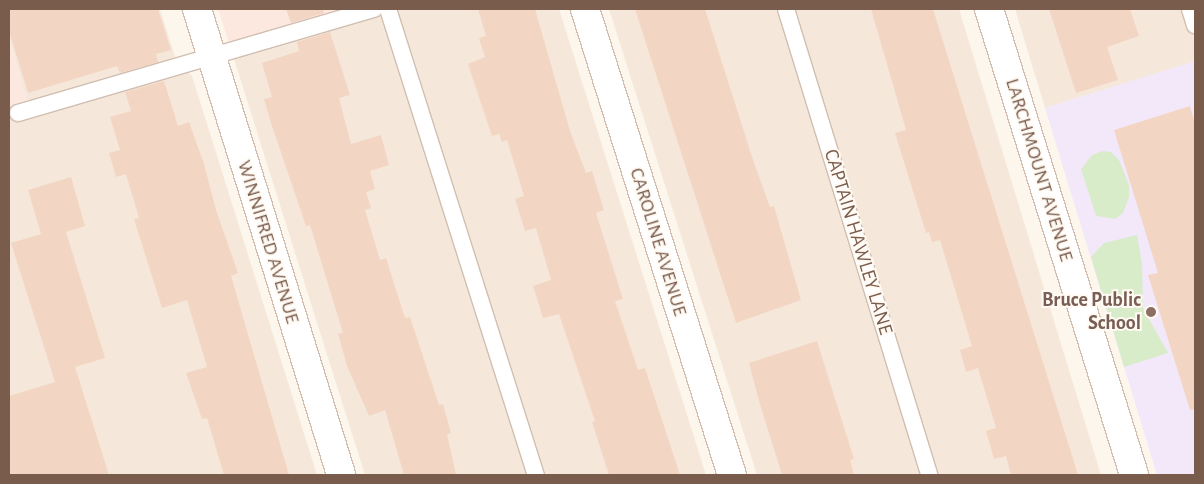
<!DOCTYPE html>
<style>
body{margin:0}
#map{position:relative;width:1204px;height:484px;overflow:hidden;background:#fdf6ec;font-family:"Alegreya Sans",sans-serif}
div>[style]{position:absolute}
.residential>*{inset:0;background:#f5e8da}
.commercial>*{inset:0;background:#fde8e0}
.education>*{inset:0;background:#f3e8fa}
.green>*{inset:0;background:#d8ecc9}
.building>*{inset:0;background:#f3d5c3}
.roads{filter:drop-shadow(1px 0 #d1beb0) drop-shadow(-1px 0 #d1beb0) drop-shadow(0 1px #d1beb0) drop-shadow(0 -1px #d1beb0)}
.lane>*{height:16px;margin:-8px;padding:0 8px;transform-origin:8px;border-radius:8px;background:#fff}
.street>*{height:28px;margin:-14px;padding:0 14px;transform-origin:14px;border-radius:14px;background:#fff}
.dots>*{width:14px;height:14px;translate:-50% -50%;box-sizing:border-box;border:2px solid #fffaf3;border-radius:50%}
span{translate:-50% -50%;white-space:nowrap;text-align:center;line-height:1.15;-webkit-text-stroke:4px #fffaf3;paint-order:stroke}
.street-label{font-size:20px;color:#7a5c4d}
.education-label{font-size:20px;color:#785e54;font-weight:700}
.right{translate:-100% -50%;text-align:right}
.frame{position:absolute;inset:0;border:10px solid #7a5c4d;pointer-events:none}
</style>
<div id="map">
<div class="residential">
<div style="clip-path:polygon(9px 9px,160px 9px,176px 60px,192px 76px,317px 475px,9px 475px,9px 107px,27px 101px,9px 39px)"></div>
<div style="clip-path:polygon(347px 9px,559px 9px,706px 475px,365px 475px,229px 43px)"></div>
<div style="clip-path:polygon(609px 9px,959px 9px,1101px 475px,757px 475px)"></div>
<div style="clip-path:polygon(1015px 9px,1195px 9px,1195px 62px,1045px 108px)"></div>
</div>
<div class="commercial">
<div style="clip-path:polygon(218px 9px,347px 9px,229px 43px)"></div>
<div style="clip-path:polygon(9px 39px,27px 101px,9px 107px)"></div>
</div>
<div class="education">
<div style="clip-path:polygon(1195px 61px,1195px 475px,1157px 475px,1045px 108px)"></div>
</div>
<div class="green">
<div style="clip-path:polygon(1103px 151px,1111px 152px,1119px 160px,1129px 185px,1129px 197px,1123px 213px,1115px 219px,1096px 216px,1081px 169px,1092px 155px)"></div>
<div style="clip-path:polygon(1137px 235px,1142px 264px,1143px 308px,1168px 353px,1124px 367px,1091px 257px,1104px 243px)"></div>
</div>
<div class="building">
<div style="clip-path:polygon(9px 9px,158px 9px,171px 50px,156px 54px,158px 62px,120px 73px,117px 66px,28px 93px,9px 31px)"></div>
<div style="clip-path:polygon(286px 9px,323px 9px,324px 13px,291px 23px)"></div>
<div style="clip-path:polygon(478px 9px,535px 9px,570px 131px,586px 173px,592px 171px,604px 210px,596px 213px,623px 299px,615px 301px,638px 370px,645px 368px,680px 475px,609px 475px,592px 422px,595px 421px,559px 314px,543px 318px,533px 286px,551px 280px,536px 228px,525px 231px,515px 199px,524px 196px,507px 140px,502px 142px,499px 134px,492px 136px,468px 64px,485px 57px,479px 38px,486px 36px)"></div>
<div style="clip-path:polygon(635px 9px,705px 9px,754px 163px,770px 207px,774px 206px,801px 300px,736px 323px)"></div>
<div style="clip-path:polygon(871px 9px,933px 9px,1078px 475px,1011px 475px,1006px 456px,994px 459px,986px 431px,996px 428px,978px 368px,966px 372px,960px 350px,972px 346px,940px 240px,932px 242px,929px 232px,926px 233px,895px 133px,906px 130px)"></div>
<div style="clip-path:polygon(1049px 9px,1130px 9px,1139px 36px,1107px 47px,1118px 80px,1076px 93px)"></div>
<div style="clip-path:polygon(330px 32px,350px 95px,339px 98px,351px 144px,381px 135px,389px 165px,370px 171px,375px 189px,366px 192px,371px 208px,365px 210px,380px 260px,386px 258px,405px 318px,410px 317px,439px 405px,443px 404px,451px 433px,447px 434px,456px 475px,404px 475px,385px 410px,369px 416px,347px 366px,338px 334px,343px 333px,310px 225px,306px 226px,271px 123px,264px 99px,272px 97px,262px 63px,299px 51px,297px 42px)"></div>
<div style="clip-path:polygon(164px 81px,178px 126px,189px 122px,204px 164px,216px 210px,238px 273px,231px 276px,289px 475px,224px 475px,207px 418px,202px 419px,186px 373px,207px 367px,187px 300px,162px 308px,134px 219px,139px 218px,126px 174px,116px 177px,109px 153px,120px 150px,110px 117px,131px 111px,125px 92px)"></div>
<div style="clip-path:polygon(1190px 106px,1195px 124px,1195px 409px,1190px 410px,1148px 275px,1158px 273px,1114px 130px)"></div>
<div style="clip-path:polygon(71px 177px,85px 226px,66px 232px,105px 358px,75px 367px,109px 475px,9px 475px,9px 396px,55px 382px,11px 243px,41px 234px,28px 190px)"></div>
<div style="clip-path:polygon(817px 341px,854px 459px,850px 460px,854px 475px,782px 475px,759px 401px,749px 363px)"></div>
</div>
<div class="roads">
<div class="lane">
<div style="left:388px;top:9px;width:489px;rotate:72.4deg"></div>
<div style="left:786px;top:9px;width:487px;rotate:72.9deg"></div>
<div style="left:1190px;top:9px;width:17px;rotate:73deg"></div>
<div style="left:18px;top:113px;width:371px;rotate:-16.3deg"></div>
</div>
<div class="street">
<div style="left:197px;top:9px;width:488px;rotate:72.8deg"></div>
<div style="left:585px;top:9px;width:489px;rotate:72.5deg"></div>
<div style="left:989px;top:9px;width:488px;rotate:72.7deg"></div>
</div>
</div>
<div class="dots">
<div style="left:1151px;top:312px;background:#8d6e63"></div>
</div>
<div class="street-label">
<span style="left:1039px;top:170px;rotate:73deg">LARCHMOUNT AVENUE</span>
<span style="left:268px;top:242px;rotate:73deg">WINNIFRED AVENUE</span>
<span style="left:658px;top:242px;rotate:73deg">CAROLINE AVENUE</span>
<span style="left:858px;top:242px;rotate:73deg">CAPTAIN HAWLEY LANE</span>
</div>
<div class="education-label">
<span class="right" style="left:1141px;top:312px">Bruce Public<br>School</span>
</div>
<div class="frame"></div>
</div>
